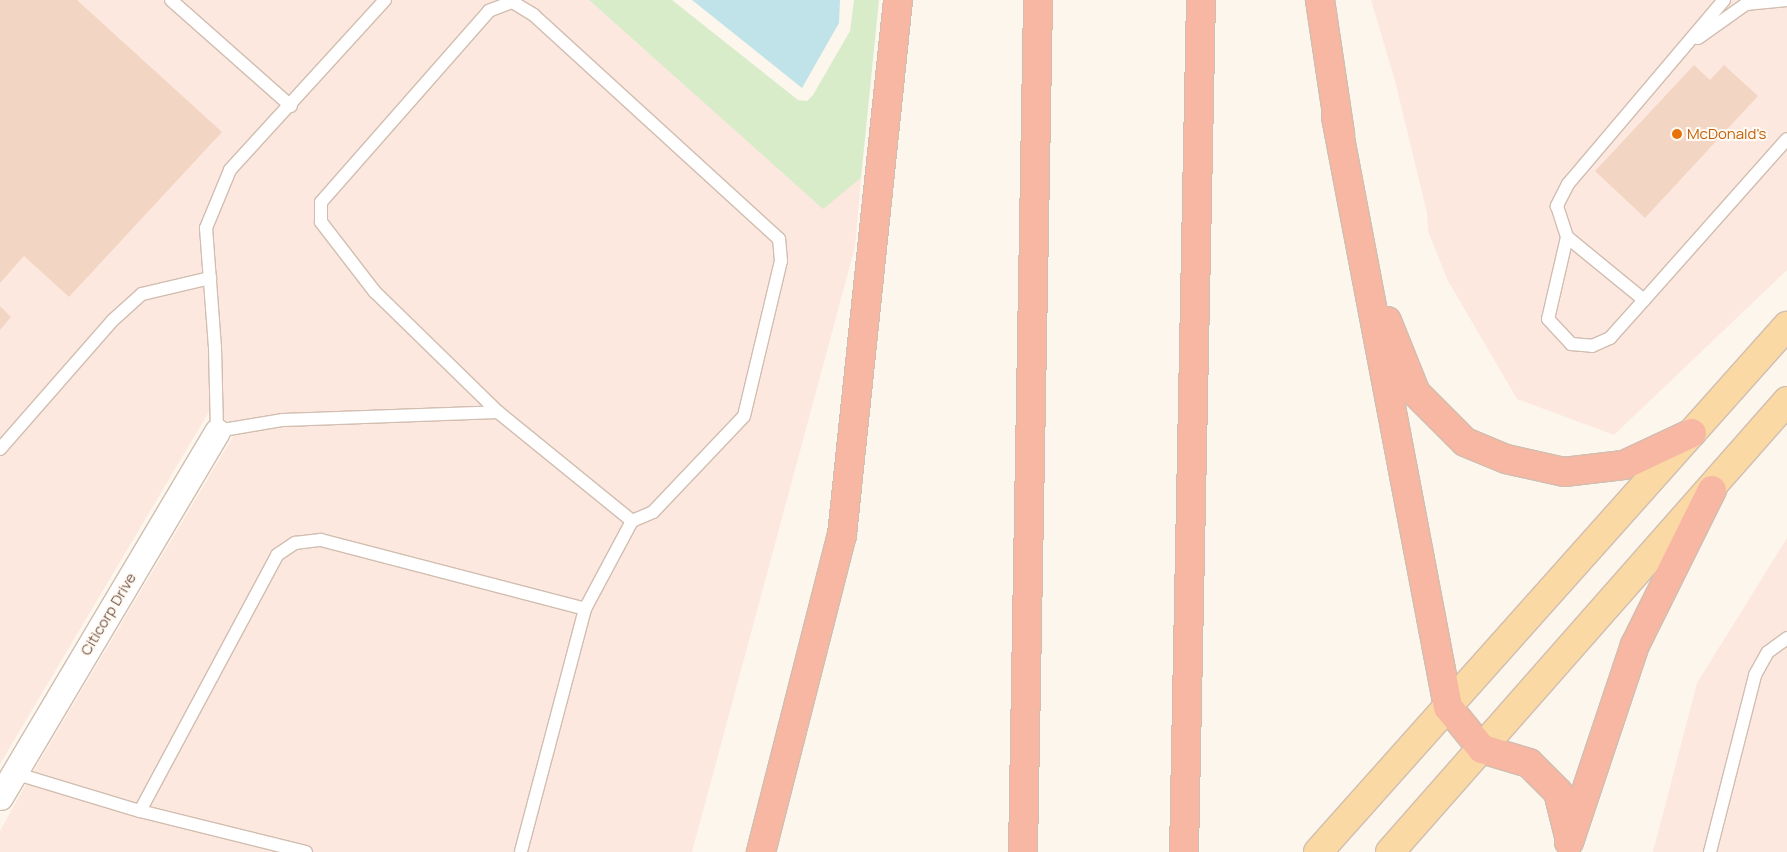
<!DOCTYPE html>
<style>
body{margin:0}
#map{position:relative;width:1787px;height:852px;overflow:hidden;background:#fdf6ec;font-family:Manrope,sans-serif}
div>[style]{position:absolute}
.commercial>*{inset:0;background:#fde8e0}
.green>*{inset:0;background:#d8ecc9}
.water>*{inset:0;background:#bfe3e8}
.building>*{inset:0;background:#f3d5c3}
.roads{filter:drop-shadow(1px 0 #d1beb0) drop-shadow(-1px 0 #d1beb0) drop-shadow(0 1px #d1beb0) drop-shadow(0 -1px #d1beb0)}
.service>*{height:12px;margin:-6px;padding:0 6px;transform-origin:6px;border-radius:6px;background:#fff}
.minor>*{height:25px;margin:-12.5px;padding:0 12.5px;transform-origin:12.5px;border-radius:12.5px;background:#fff}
.primary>*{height:28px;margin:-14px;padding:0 14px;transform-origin:14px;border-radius:14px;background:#fbd9a5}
.motorway>*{height:28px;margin:-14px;padding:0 14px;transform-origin:14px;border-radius:14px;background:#f7b7a3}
.dots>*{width:14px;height:14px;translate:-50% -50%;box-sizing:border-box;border:2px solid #fffaf3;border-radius:50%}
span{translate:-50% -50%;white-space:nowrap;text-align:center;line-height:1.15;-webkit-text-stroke:4px #fffaf3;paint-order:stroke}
.food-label{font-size:15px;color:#c56008}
.left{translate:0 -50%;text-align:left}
.street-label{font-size:15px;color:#7a5c4d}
</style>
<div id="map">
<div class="commercial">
<div style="clip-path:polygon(0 0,589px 0,823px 208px,861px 178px,855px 247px,692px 852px,0 852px,0 831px,27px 782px,238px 428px,210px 410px,0 764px)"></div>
<div style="clip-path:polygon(1371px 0,1787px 0,1787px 270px,1614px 435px,1517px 399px,1448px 281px,1428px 231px,1427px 213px,1395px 81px)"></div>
<div style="clip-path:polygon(1787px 538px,1787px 852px,1653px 852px,1697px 683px)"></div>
</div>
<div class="green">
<div style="clip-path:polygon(589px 0,672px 0,798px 100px,807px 101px,813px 95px,850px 31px,854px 0,879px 0,861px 178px,823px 209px)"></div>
</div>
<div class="water">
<div style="clip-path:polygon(692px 0,840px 0,839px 23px,802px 88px)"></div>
</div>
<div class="building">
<div style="clip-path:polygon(0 0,77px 0,222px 132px,69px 297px,24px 256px,0 283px)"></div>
<div style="clip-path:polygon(1694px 65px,1710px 80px,1724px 65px,1758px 96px,1645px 218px,1595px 171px)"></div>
<div style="clip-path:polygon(0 306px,11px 317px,0 330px)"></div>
</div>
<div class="roads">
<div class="service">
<div style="left:171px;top:0;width:160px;rotate:41.5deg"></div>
<div style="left:385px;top:0;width:230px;rotate:132.4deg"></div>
<div style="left:230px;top:170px;width:63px;rotate:112.5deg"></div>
<div style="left:206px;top:228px;width:120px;rotate:85.7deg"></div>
<div style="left:215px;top:348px;width:83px;rotate:88.6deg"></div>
<div style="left:217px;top:431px;width:67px;rotate:-9.5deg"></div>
<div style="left:283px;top:420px;width:215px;rotate:-2.1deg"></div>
<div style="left:498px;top:412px;width:173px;rotate:39.1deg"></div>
<div style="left:632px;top:521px;width:23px;rotate:-23deg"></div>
<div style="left:653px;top:512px;width:132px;rotate:-46.5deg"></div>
<div style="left:744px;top:416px;width:159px;rotate:-76.6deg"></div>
<div style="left:781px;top:261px;width:22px;rotate:-95deg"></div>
<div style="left:779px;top:239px;width:332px;rotate:-137.6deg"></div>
<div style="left:534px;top:15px;width:26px;rotate:-149deg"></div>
<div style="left:512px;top:2px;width:25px;rotate:159deg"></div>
<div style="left:489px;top:11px;width:254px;rotate:131.3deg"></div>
<div style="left:321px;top:202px;width:20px;rotate:90deg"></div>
<div style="left:321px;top:222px;width:88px;rotate:52.4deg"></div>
<div style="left:375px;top:292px;width:172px;rotate:44.3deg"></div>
<div style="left:1724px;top:0;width:241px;rotate:130.3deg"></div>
<div style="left:1568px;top:184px;width:25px;rotate:117deg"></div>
<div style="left:1557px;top:206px;width:33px;rotate:72deg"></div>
<div style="left:1567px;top:237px;width:99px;rotate:39.3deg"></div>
<div style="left:1644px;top:300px;width:215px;rotate:-48.4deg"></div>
<div style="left:1698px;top:38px;width:59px;rotate:-35.3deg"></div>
<div style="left:1746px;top:4px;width:41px;rotate:-5.6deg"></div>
<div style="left:1567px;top:237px;width:84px;rotate:103deg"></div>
<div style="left:1548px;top:319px;width:34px;rotate:47deg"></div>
<div style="left:1571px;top:344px;width:21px;rotate:5deg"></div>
<div style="left:1592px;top:346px;width:20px;rotate:-24deg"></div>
<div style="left:1610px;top:338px;width:51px;rotate:-48.2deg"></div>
<div style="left:0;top:449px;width:171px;rotate:-48.8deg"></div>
<div style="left:113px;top:320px;width:39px;rotate:-42deg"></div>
<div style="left:142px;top:294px;width:70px;rotate:-13.2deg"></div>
<div style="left:585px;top:609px;width:100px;rotate:-61.9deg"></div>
<div style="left:14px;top:773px;width:132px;rotate:16.8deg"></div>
<div style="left:140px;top:811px;width:171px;rotate:13.9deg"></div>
<div style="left:140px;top:811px;width:290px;rotate:-61.8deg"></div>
<div style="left:277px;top:555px;width:22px;rotate:-34deg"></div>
<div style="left:295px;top:543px;width:26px;rotate:-7deg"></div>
<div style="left:321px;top:540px;width:273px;rotate:14.6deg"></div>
<div style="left:585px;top:609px;width:251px;rotate:104.8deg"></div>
<div style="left:1710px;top:852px;width:183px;rotate:-75.7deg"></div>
<div style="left:1755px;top:675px;width:26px;rotate:-61deg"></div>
<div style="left:1768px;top:652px;width:24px;rotate:-36deg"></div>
</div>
<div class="minor">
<div style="left:0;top:797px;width:425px;rotate:-59.3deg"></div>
</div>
<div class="primary">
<div style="left:1318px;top:852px;width:705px;rotate:-48.28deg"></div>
<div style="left:1390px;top:852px;width:601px;rotate:-48.64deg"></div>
</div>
<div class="motorway">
<div style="left:1320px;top:0;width:135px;rotate:81.5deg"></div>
<div style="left:1336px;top:117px;width:601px;rotate:79.25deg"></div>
<div style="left:1448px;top:707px;width:54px;rotate:51deg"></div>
<div style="left:1482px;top:749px;width:49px;rotate:16.6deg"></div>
<div style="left:1529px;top:763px;width:41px;rotate:45deg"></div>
<div style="left:1558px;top:792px;width:49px;rotate:76deg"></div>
<div style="left:1387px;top:321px;width:78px;rotate:68.1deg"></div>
<div style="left:1416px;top:393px;width:69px;rotate:45deg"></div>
<div style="left:1465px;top:442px;width:44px;rotate:22.5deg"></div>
<div style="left:1506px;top:459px;width:59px;rotate:12.6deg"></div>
<div style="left:1564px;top:472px;width:60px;rotate:-6.7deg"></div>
<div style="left:1624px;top:465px;width:75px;rotate:-25.2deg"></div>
<div style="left:1569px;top:842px;width:208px;rotate:-71.5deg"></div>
<div style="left:1635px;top:645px;width:173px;rotate:-63.6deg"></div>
<div style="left:761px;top:852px;width:327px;rotate:-75.7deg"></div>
<div style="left:842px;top:535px;width:538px;rotate:-84.02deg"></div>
<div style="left:1023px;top:852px;width:852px;rotate:-88.99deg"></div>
<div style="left:1184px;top:852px;width:852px;rotate:-88.86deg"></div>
</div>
</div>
<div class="dots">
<div style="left:1677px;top:134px;background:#e8710a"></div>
</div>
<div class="food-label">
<span class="left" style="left:1687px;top:134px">McDonald's</span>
</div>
<div class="street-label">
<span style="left:108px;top:614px;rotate:-59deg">Citicorp Drive</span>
</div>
</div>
